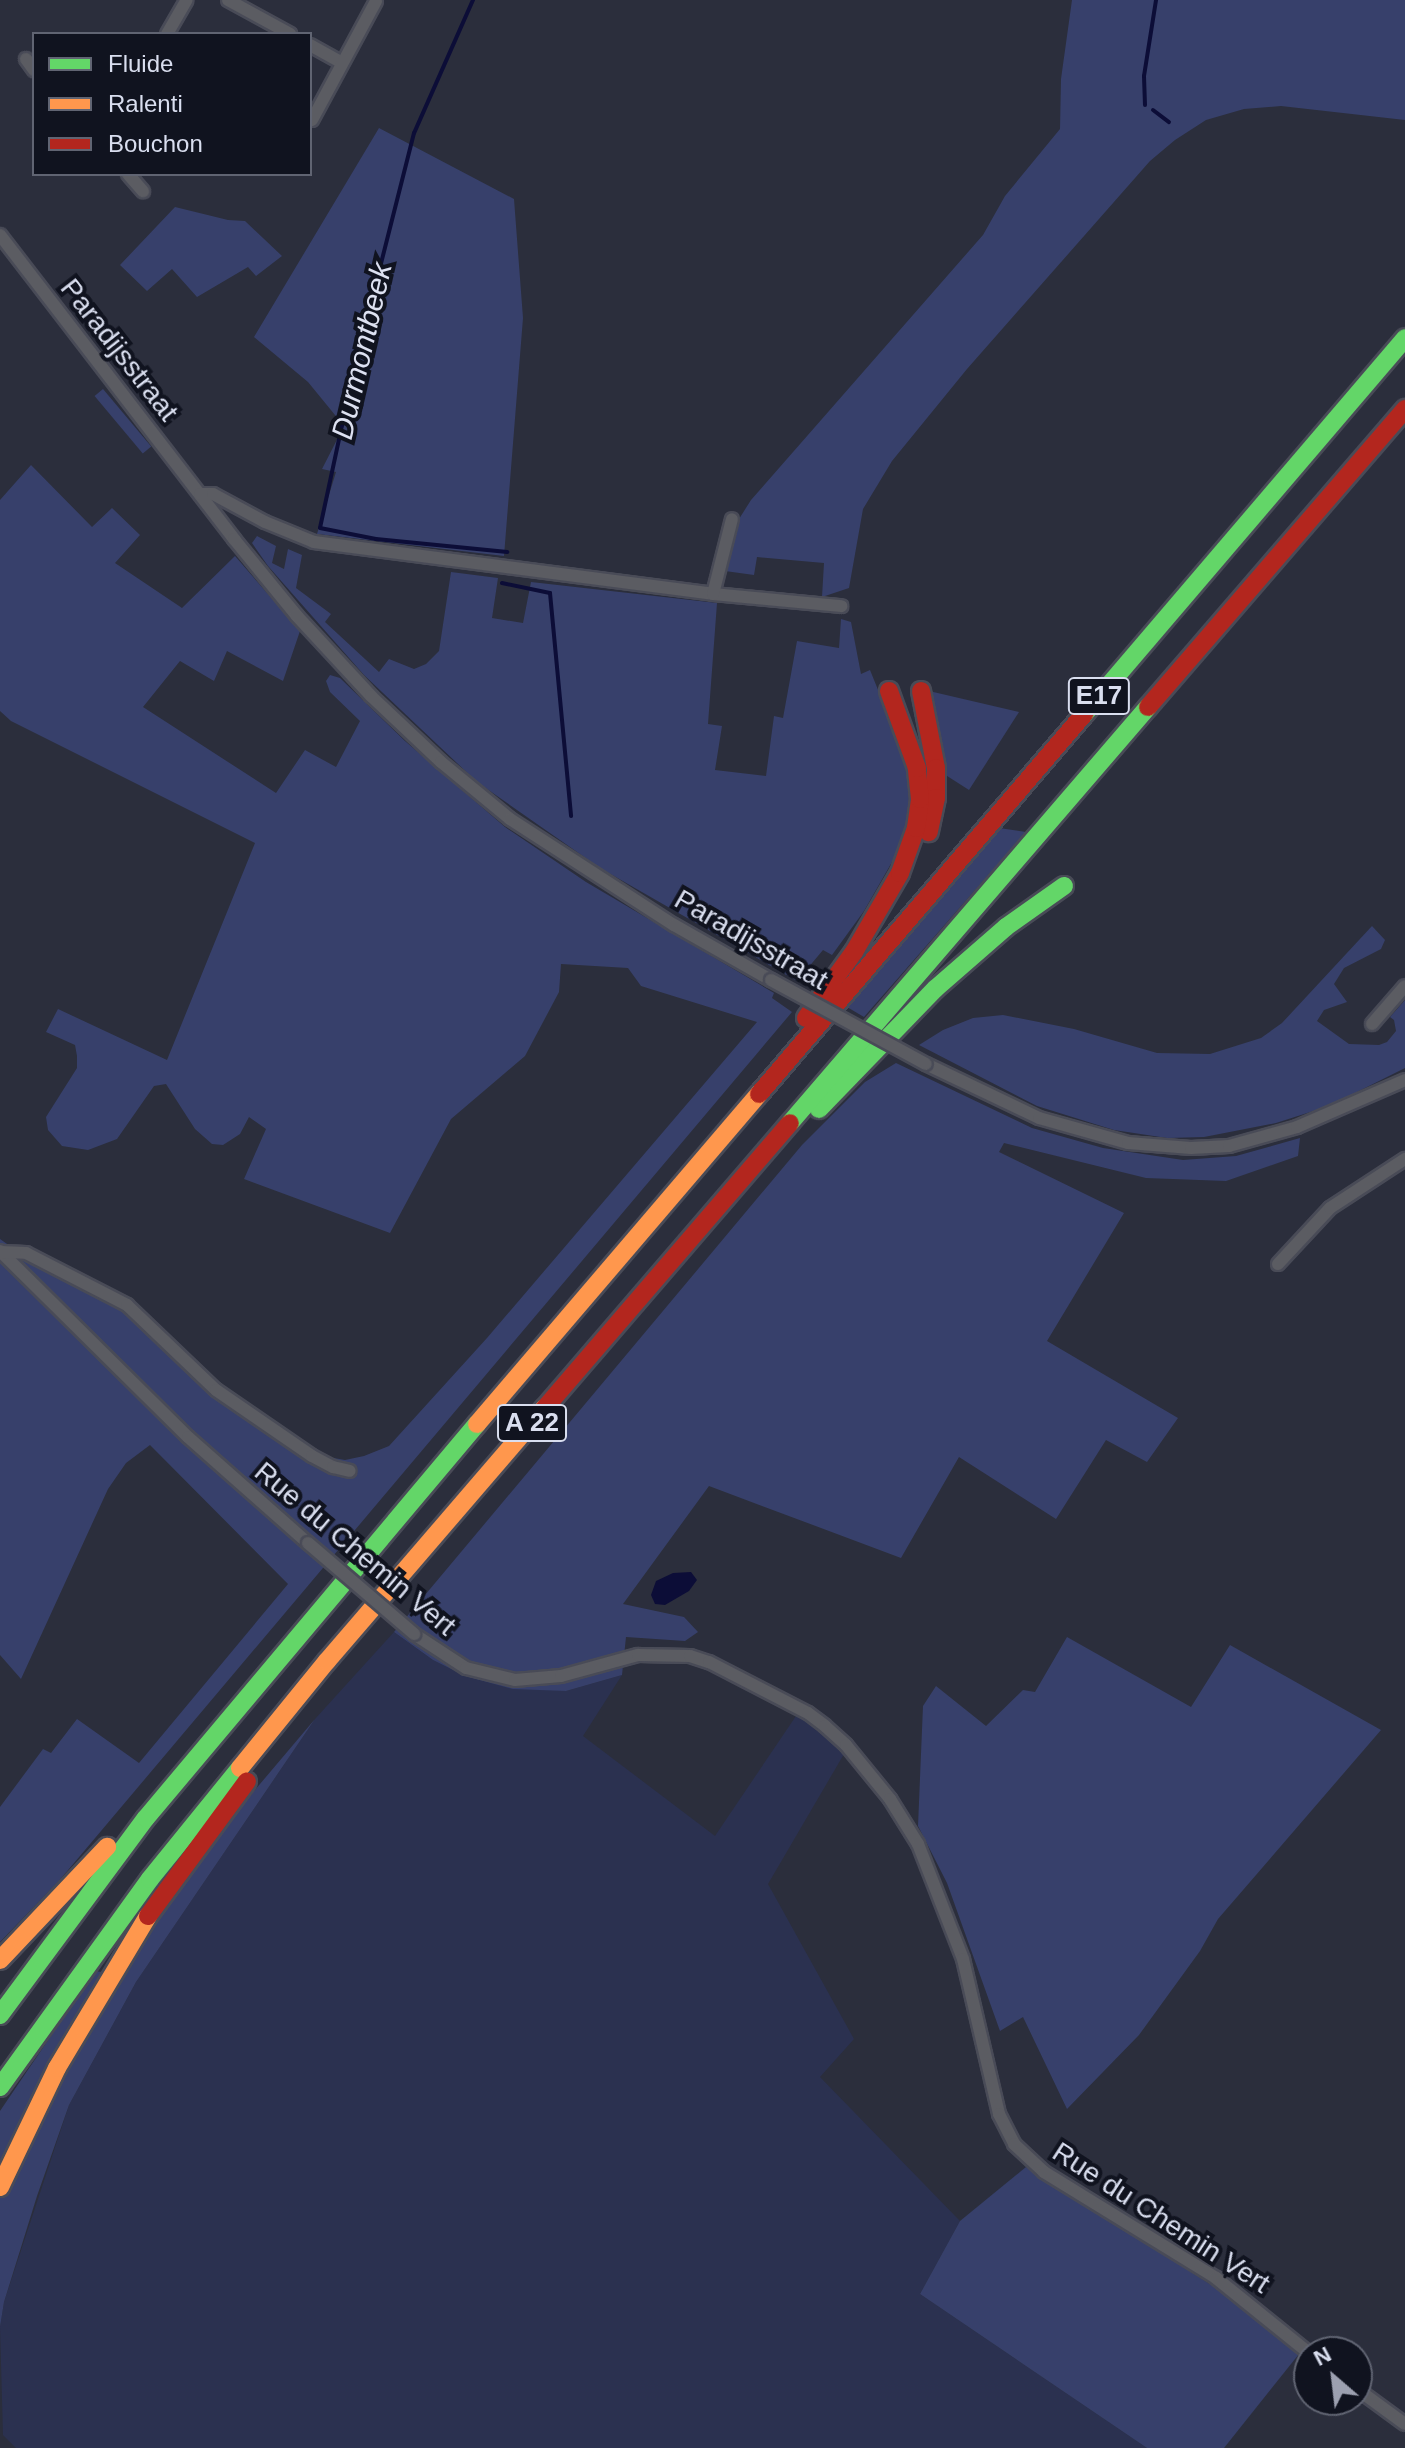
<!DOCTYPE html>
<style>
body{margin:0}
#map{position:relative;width:1405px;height:2448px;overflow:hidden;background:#2b2e3c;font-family:Helvetica,sans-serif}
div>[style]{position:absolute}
.built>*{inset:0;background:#2b3150}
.green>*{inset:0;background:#37406b;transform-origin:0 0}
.water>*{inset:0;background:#0c0d37}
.stream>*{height:4px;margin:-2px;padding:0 2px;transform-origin:2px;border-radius:2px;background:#0c0d37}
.roads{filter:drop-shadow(2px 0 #494b57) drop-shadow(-2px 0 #494b57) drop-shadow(0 2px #494b57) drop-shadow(0 -2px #494b57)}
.street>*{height:12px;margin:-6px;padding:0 6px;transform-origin:6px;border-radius:6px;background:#5b5c62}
.fast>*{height:18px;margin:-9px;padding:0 9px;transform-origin:9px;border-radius:9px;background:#63d668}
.slow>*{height:18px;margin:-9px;padding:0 9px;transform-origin:9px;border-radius:9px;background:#ff974d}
.jam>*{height:18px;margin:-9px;padding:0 9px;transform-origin:9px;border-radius:9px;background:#b3261e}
.bridges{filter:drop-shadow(2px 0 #494b57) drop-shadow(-2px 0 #494b57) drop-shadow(0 2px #494b57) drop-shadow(0 -2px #494b57)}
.street-bridge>*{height:12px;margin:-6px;padding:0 6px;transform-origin:6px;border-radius:6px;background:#5b5c62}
span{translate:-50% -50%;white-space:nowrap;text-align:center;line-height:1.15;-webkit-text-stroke:8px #10131f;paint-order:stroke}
.shield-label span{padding:2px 6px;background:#10131f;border:2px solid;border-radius:6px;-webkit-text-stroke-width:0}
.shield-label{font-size:26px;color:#d9deef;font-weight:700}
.street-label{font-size:28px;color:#d9deef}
.water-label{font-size:30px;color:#dde1f1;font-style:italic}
.legend{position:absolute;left:32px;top:32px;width:280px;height:144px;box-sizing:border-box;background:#10131f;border:2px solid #606472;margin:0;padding:10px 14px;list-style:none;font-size:24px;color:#d9deef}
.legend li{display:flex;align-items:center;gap:16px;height:40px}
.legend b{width:40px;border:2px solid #606472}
.north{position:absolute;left:1293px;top:2336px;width:80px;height:80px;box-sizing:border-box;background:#10131f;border:2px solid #606472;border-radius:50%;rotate:332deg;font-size:22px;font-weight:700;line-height:32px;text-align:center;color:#d9deef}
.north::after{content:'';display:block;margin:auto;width:28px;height:36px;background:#9ca0b0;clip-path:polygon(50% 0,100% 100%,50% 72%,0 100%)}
</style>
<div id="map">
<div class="built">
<div style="clip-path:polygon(394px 1632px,433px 1660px,465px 1676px,566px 1691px,622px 1675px,583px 1736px,715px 1836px,796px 1716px,821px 1730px,844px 1754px,768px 1884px,854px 2039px,820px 2077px,960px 2221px,920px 2294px,1147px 2448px,16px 2448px,3px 2435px,0 2327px,4px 2302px,69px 2105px,136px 1982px,315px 1719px)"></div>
</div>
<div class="green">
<div style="clip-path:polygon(1072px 0,1405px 0,1405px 120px,1281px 106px,1244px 109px,1206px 120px,1175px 140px,1150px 161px,967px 369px,892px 461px,863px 509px,849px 588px,822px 597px,824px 563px,757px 557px,754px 575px,725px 571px,739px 519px,751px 500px,983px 235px,1005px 196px,1060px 129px,1061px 79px)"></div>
<div style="clip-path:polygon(379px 128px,514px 199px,523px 318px,504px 556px,317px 534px,336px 472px,322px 469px,344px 426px,308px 382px,254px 337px)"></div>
<div style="clip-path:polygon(175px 207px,228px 220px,245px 221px,282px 256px,256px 276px,248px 267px,197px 297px,172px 269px,147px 291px,120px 265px)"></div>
<div style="left:103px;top:389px;width:75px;height:11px;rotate:50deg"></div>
<div style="clip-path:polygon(31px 465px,92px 527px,112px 508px,140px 535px,115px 563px,182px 608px,235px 556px,300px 631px,283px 681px,227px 651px,214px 681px,180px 661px,143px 707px,276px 793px,305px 750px,336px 767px,360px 721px,330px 692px,326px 681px,330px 675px,340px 678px,405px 741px,505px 827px,586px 882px,774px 993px,772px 998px,792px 1012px,58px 1882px,0 1942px,0 1807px,43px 1749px,51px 1753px,77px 1719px,139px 1763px,288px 1584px,150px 1445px,126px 1463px,108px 1489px,21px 1679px,0 1655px,0 1239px,37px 1265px,121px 1307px,206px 1390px,261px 1430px,270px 1422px,322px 1456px,345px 1460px,364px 1456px,389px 1446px,487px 1338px,757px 1022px,641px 986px,628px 968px,561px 964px,559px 992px,525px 1056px,451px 1119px,390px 1233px,244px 1179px,266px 1129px,249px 1117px,240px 1134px,223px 1145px,212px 1144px,195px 1129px,166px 1084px,154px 1086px,117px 1139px,88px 1150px,62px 1146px,48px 1130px,46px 1117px,77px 1068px,77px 1056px,75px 1045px,46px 1032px,58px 1009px,167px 1060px,255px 843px,11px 721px,0 711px,0 500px)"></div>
<div style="clip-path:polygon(257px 536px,276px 546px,272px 563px,284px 569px,288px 549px,302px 555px,296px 588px,331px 614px,325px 622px,379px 672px,389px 659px,414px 669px,426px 664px,439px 651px,451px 572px,498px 578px,492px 618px,523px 623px,531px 582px,717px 603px,708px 724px,722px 726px,715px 770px,766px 776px,774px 716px,783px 718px,797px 641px,839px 648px,841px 619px,851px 622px,861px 674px,870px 670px,908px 764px,910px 813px,904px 841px,864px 911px,832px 955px,823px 950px,797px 981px,600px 868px,477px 782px,364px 675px,268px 566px,252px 543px)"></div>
<div style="clip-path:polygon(929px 691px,1019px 712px,969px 790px,944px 774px)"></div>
<div style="clip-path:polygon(999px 828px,1026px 832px,864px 1017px,847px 1007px)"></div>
<div style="clip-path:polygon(1372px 926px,1385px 940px,1381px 949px,1344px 968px,1334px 984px,1347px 1002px,1324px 1010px,1317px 1021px,1349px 1044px,1379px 1045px,1387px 1042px,1396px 1031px,1394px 1020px,1390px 1017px,1405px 1000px,1405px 1068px,1329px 1106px,1276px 1123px,1204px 1137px,1167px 1138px,1114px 1130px,1037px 1106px,919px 1045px,943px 1030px,973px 1018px,1003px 1015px,1074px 1029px,1157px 1053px,1210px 1054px,1261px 1038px,1282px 1023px)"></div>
<div style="clip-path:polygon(896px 1063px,1032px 1128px,1103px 1148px,1183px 1160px,1236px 1156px,1300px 1138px,1298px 1156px,1226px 1181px,1146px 1178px,1004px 1143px,999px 1152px,1124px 1213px,1047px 1341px,1178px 1418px,1147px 1462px,1106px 1440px,1056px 1519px,959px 1457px,901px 1558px,709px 1486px,623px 1604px,684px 1617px,698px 1632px,685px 1641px,626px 1637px,622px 1675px,566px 1691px,513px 1689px,465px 1676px,433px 1660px,394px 1632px,802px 1145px,865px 1082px)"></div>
<div style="clip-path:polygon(1067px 1637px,1191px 1707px,1230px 1645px,1381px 1730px,1218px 1919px,1200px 1951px,1139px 2035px,1067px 2109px,1023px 2017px,1000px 2031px,947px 1883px,918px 1826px,923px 1706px,936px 1686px,986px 1726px,1023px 1690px,1035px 1692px)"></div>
<div style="clip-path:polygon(315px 1719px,136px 1982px,69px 2105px,37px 2196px,4px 2302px,0 2327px,0 2111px,95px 1971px,122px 1975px,205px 1849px)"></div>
<div style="clip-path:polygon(1026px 2167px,1235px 2300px,1299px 2354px,1224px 2448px,1147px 2448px,920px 2294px,960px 2221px)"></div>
</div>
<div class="water">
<div style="clip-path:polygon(691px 1572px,697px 1580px,689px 1591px,665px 1605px,655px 1604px,651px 1595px,656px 1581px,673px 1573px)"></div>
</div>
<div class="stream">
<div style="left:473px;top:0;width:145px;rotate:113.9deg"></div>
<div style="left:414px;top:133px;width:249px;rotate:104.2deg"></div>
<div style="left:353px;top:374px;width:157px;rotate:102.1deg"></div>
<div style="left:320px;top:528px;width:57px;rotate:11.1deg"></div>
<div style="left:376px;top:539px;width:132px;rotate:5.7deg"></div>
<div style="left:1145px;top:105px;width:29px;rotate:-92deg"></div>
<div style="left:1144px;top:76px;width:77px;rotate:-81deg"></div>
<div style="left:1153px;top:110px;width:20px;rotate:37deg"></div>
<div style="left:502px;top:583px;width:49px;rotate:11.8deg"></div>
<div style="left:550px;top:593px;width:224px;rotate:84.6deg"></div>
</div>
<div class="roads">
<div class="street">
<div style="left:228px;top:0;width:71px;rotate:28.7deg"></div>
<div style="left:167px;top:34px;width:39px;rotate:-60deg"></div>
<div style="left:310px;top:45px;width:35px;rotate:29deg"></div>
<div style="left:26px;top:59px;width:14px;rotate:54deg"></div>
<div style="left:312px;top:120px;width:135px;rotate:-61.7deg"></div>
<div style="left:128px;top:174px;width:23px;rotate:49deg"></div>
<div style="left:0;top:235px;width:384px;rotate:52.4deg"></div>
<div style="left:234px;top:539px;width:99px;rotate:50.7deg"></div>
<div style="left:297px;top:616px;width:109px;rotate:47.2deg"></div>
<div style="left:371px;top:696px;width:96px;rotate:43.3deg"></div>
<div style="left:441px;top:762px;width:89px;rotate:39.6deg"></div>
<div style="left:510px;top:819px;width:195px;rotate:32.9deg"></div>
<div style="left:674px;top:925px;width:112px;rotate:29.6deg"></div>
<div style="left:200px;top:494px;width:13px"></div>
<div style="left:213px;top:494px;width:59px;rotate:28.3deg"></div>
<div style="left:265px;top:522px;width:53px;rotate:22.2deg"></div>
<div style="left:314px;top:542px;width:402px;rotate:7.4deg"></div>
<div style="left:713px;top:594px;width:129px;rotate:5.4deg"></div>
<div style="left:713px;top:594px;width:77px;rotate:-75.8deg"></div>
<div style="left:1372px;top:1024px;width:50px;rotate:-49deg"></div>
<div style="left:926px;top:1064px;width:125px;rotate:25.5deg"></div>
<div style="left:1039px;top:1118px;width:92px;rotate:15.7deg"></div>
<div style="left:1128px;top:1143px;width:63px;rotate:4.5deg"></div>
<div style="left:1191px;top:1148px;width:38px;rotate:-3deg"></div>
<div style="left:1229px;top:1146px;width:71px;rotate:-15.6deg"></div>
<div style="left:1297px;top:1127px;width:118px;rotate:-23.5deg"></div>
<div style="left:0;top:1251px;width:264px;rotate:44.7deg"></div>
<div style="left:188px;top:1437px;width:160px;rotate:41.5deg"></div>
<div style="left:1px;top:1252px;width:25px;rotate:2deg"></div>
<div style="left:26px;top:1253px;width:114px;rotate:27.2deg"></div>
<div style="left:127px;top:1305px;width:123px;rotate:43.7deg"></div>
<div style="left:216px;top:1390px;width:116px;rotate:34.5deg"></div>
<div style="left:312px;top:1456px;width:24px;rotate:28deg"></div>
<div style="left:333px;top:1467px;width:17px;rotate:13deg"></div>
<div style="left:1278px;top:1264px;width:76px;rotate:-47.1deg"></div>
<div style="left:1330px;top:1208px;width:90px;rotate:-33.2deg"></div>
<div style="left:414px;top:1634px;width:62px;rotate:33.2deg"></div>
<div style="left:466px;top:1668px;width:50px;rotate:13.8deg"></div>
<div style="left:515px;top:1680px;width:46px;rotate:-5deg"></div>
<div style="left:561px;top:1676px;width:80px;rotate:-15.3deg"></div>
<div style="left:638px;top:1655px;width:52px;rotate:1.1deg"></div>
<div style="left:690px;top:1656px;width:20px;rotate:18deg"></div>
<div style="left:709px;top:1662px;width:111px;rotate:27.3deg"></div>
<div style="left:808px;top:1713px;width:21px;rotate:37deg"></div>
<div style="left:825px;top:1726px;width:28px;rotate:42deg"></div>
<div style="left:846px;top:1745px;width:70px;rotate:50.8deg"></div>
<div style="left:890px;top:1799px;width:53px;rotate:58.1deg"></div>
<div style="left:918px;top:1844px;width:123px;rotate:68.6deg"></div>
<div style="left:963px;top:1959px;width:159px;rotate:76.9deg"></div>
<div style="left:999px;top:2114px;width:34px;rotate:63deg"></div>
<div style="left:1014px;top:2144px;width:41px;rotate:43deg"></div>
<div style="left:1044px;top:2172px;width:202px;rotate:31.6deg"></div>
<div style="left:1216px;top:2278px;width:119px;rotate:38.9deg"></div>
<div style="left:1357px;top:2389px;width:59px;rotate:36.1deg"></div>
</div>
<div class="fast">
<div style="left:1085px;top:713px;width:493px;rotate:-49.5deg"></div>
<div style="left:819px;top:1109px;width:167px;rotate:-46deg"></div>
<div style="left:935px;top:989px;width:94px;rotate:-41.1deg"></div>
<div style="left:1006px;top:927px;width:71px;rotate:-35.3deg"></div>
<div style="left:790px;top:1123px;width:549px;rotate:-49.29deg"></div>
<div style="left:0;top:2015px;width:245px;rotate:-53.5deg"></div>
<div style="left:146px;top:1818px;width:515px;rotate:-49.97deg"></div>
<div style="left:0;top:2087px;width:256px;rotate:-54.2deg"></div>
<div style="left:150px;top:1879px;width:143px;rotate:-51deg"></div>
</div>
<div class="slow">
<div style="left:477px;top:1424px;width:434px;rotate:-49.5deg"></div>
<div style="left:240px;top:1768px;width:138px;rotate:-50.9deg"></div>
<div style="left:327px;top:1661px;width:333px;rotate:-49.3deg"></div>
<div style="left:0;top:1960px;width:156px;rotate:-46.6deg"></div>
<div style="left:0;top:2187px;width:132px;rotate:-64.4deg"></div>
<div style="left:57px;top:2068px;width:177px;rotate:-59.1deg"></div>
</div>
<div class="jam">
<div style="left:921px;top:691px;width:78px;rotate:79deg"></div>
<div style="left:936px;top:768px;width:30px;rotate:90deg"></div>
<div style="left:936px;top:798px;width:35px;rotate:102deg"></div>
<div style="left:1148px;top:707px;width:394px;rotate:-49.2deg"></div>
<div style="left:806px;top:1018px;width:82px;rotate:-54deg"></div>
<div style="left:854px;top:952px;width:91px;rotate:-59.8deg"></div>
<div style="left:900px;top:873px;width:48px;rotate:-70.4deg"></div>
<div style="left:916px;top:828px;width:29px;rotate:-82deg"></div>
<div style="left:920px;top:799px;width:31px;rotate:-96deg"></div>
<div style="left:917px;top:768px;width:82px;rotate:-110deg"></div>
<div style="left:759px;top:1094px;width:501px;rotate:-49.45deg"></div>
<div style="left:544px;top:1409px;width:377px;rotate:-49.3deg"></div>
<div style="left:148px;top:1916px;width:167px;rotate:-53.7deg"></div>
</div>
</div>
<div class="bridges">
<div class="street-bridge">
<div style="left:771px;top:980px;width:176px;rotate:28.5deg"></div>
<div style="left:308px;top:1543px;width:140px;rotate:40.6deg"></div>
</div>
</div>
<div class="shield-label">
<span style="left:1099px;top:696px">E17</span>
<span style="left:532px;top:1423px">A 22</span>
</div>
<div class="street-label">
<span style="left:119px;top:350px;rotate:52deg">Paradijsstraat</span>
<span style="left:751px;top:940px;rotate:30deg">Paradijsstraat</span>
<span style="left:355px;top:1549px;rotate:40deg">Rue du Chemin Vert</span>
<span style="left:1161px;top:2218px;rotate:33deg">Rue du Chemin Vert</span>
</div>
<div class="water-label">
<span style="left:362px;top:351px;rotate:-77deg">Durmontbeek</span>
</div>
<ul class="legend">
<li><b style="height:10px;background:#63d668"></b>Fluide</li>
<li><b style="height:10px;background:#ff974d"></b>Ralenti</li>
<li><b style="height:10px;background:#b3261e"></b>Bouchon</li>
</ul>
<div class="north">N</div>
</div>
